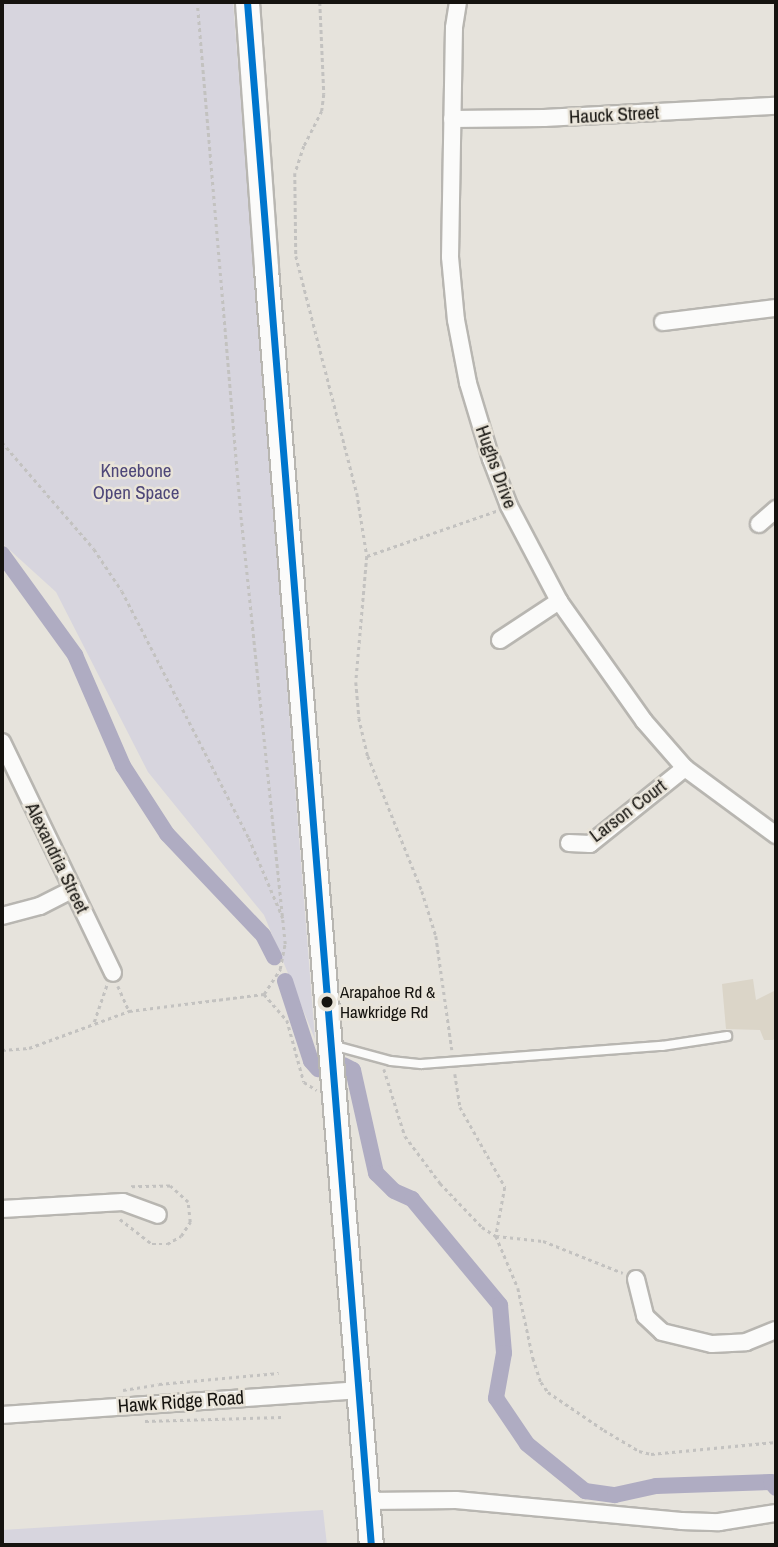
<!DOCTYPE html>
<style>
body{margin:0}
#map{position:relative;width:778px;height:1547px;overflow:hidden;background:#e6e3dc;font-family:"Archivo Narrow",sans-serif}
div>[style]{position:absolute}
.built>*{inset:0;background:#dbd5c8}
.green>*{inset:0;background:#d7d5de}
.canal>*{height:16px;margin:-8px;padding:0 8px;transform-origin:8px;border-radius:8px;background:#afacc2}
.path>*{height:2.5px;margin-top:-1.25px;transform-origin:0;background:repeating-linear-gradient(90deg,#c3c2c0 0 3.5px,transparent 0 7px)}
.roads{filter:drop-shadow(2px 0 #b8b6b1) drop-shadow(-2px 0 #b8b6b1) drop-shadow(0 2px #b8b6b1) drop-shadow(0 -2px #b8b6b1)}
.lane>*{height:8px;margin:-4px;padding:0 4px;transform-origin:4px;border-radius:4px;background:#fbfbfa}
.street>*{height:16px;margin:-8px;padding:0 8px;transform-origin:8px;border-radius:8px;background:#fbfbfa}
.secondary>*{height:23px;margin:-11.5px;padding:0 11.5px;transform-origin:11.5px;border-radius:11.5px;background:#fbfbfa}
.bus-1>*{height:7px;margin:-3.5px;padding:0 3.5px;transform-origin:3.5px;border-radius:3.5px;background:#0076ce}
.dots>*{width:19px;height:19px;translate:-50% -50%;box-sizing:border-box;border:4px solid #e9e4d9;border-radius:50%}
span{translate:-50% -50%;white-space:nowrap;text-align:center;line-height:1.15;-webkit-text-stroke:5px #e9e4d9;paint-order:stroke}
.bus-label{font-size:17px;color:#15130f}
.left{translate:0 -50%;text-align:left}
.street-label{font-size:19px;color:#15130f}
.park-label{font-size:19px;color:#4e4779}
.frame{position:absolute;inset:0;border:4px solid #15130f;pointer-events:none}
</style>
<div id="map">
<div class="built">
<div style="clip-path:polygon(753px 979px,756px 1000px,776px 990px,776px 1037px,773px 1040px,764px 1040px,760px 1030px,726px 1029px,722px 984px)"></div>
</div>
<div class="green">
<div style="clip-path:polygon(2px 2px,233px 2px,315px 1039px,264px 915px,148px 772px,56px 592px,2px 543px)"></div>
<div style="clip-path:polygon(323px 1510px,327px 1545px,2px 1545px,2px 1530px)"></div>
</div>
<div class="canal">
<div style="left:2px;top:554px;width:125px;rotate:54.1deg"></div>
<div style="left:75px;top:655px;width:121px;rotate:66.6deg"></div>
<div style="left:123px;top:766px;width:81px;rotate:57.1deg"></div>
<div style="left:167px;top:834px;width:139px;rotate:46.5deg"></div>
<div style="left:263px;top:935px;width:25px;rotate:63deg"></div>
<div style="left:285px;top:981px;width:84px;rotate:72deg"></div>
<div style="left:311px;top:1061px;width:11px;rotate:49deg"></div>
<div style="left:343px;top:1065px;width:11px;rotate:27deg"></div>
<div style="left:353px;top:1070px;width:106px;rotate:77.4deg"></div>
<div style="left:376px;top:1173px;width:25px;rotate:45deg"></div>
<div style="left:394px;top:1191px;width:20px;rotate:24deg"></div>
<div style="left:412px;top:1199px;width:138px;rotate:50.3deg"></div>
<div style="left:500px;top:1305px;width:48px;rotate:85.2deg"></div>
<div style="left:504px;top:1353px;width:46px;rotate:100.1deg"></div>
<div style="left:496px;top:1398px;width:55px;rotate:56deg"></div>
<div style="left:527px;top:1444px;width:75px;rotate:39deg"></div>
<div style="left:585px;top:1491px;width:30px;rotate:8deg"></div>
<div style="left:615px;top:1495px;width:42px;rotate:-12.4deg"></div>
<div style="left:656px;top:1486px;width:115px;rotate:-2deg"></div>
<div style="left:771px;top:1482px;width:8px;rotate:50deg"></div>
</div>
<div class="path">
<div style="left:320px;top:2px;width:92px;rotate:87.5deg"></div>
<div style="left:324px;top:94px;width:17px;rotate:97deg"></div>
<div style="left:322px;top:111px;width:39px;rotate:117deg"></div>
<div style="left:304px;top:146px;width:28px;rotate:108deg"></div>
<div style="left:295px;top:173px;width:83px;rotate:89.3deg"></div>
<div style="left:296px;top:256px;width:245px;rotate:75.6deg"></div>
<div style="left:357px;top:493px;width:64px;rotate:81deg"></div>
<div style="left:367px;top:556px;width:126px;rotate:95deg"></div>
<div style="left:356px;top:682px;width:36px;rotate:85deg"></div>
<div style="left:359px;top:718px;width:39px;rotate:77deg"></div>
<div style="left:368px;top:756px;width:145px;rotate:68.2deg"></div>
<div style="left:422px;top:891px;width:47px;rotate:72.7deg"></div>
<div style="left:436px;top:936px;width:115px;rotate:82deg"></div>
<div style="left:2px;top:442px;width:141px;rotate:49.3deg"></div>
<div style="left:94px;top:549px;width:50px;rotate:56.3deg"></div>
<div style="left:122px;top:591px;width:278px;rotate:62.8deg"></div>
<div style="left:249px;top:838px;width:87px;rotate:67deg"></div>
<div style="left:367px;top:556px;width:137px;rotate:-19.2deg"></div>
<div style="left:118px;top:986px;width:27px;rotate:66deg"></div>
<div style="left:264px;top:994px;width:35px;rotate:49deg"></div>
<div style="left:287px;top:1020px;width:64px;rotate:74.7deg"></div>
<div style="left:304px;top:1082px;width:15px;rotate:32deg"></div>
<div style="left:94px;top:1022px;width:39px;rotate:-71deg"></div>
<div style="left:2px;top:1050px;width:27px;rotate:-4deg"></div>
<div style="left:29px;top:1048px;width:107px;rotate:-20.3deg"></div>
<div style="left:129px;top:1011px;width:136px;rotate:-7.2deg"></div>
<div style="left:264px;top:994px;width:30px;rotate:-57deg"></div>
<div style="left:280px;top:969px;width:25px;rotate:-79deg"></div>
<div style="left:285px;top:944px;width:426px;rotate:-95.9deg"></div>
<div style="left:241px;top:520px;width:520px;rotate:-94.86deg"></div>
<div style="left:384px;top:1069px;width:70px;rotate:72.6deg"></div>
<div style="left:405px;top:1136px;width:59px;rotate:53.3deg"></div>
<div style="left:440px;top:1183px;width:61px;rotate:46.3deg"></div>
<div style="left:482px;top:1227px;width:17px;rotate:33deg"></div>
<div style="left:496px;top:1236px;width:47px;rotate:6.1deg"></div>
<div style="left:543px;top:1241px;width:86px;rotate:21.8deg"></div>
<div style="left:455px;top:1074px;width:33px;rotate:81deg"></div>
<div style="left:460px;top:1107px;width:92px;rotate:60.6deg"></div>
<div style="left:505px;top:1187px;width:50px;rotate:100.4deg"></div>
<div style="left:496px;top:1236px;width:56px;rotate:67.1deg"></div>
<div style="left:518px;top:1288px;width:72px;rotate:77.9deg"></div>
<div style="left:533px;top:1358px;width:25px;rotate:72deg"></div>
<div style="left:541px;top:1382px;width:12px;rotate:55deg"></div>
<div style="left:548px;top:1392px;width:68px;rotate:34.2deg"></div>
<div style="left:604px;top:1430px;width:41px;rotate:31deg"></div>
<div style="left:639px;top:1451px;width:12px;rotate:14deg"></div>
<div style="left:651px;top:1454px;width:126px;rotate:-5.5deg"></div>
<div style="left:120px;top:1219px;width:41px;rotate:38deg"></div>
<div style="left:152px;top:1244px;width:15px"></div>
<div style="left:167px;top:1244px;width:16px;rotate:-30deg"></div>
<div style="left:181px;top:1236px;width:17px;rotate:-57deg"></div>
<div style="left:190px;top:1222px;width:20px;rotate:-96deg"></div>
<div style="left:188px;top:1202px;width:24px;rotate:-138deg"></div>
<div style="left:170px;top:1186px;width:39px;rotate:179deg"></div>
<div style="left:123px;top:1390px;width:36px;rotate:-9deg"></div>
<div style="left:159px;top:1384px;width:120px;rotate:-5.3deg"></div>
<div style="left:145px;top:1421px;width:137px;rotate:-1.7deg"></div>
</div>
<div class="roads">
<div class="lane">
<div style="left:332px;top:1045px;width:61px;rotate:15.2deg"></div>
<div style="left:391px;top:1061px;width:30px;rotate:6deg"></div>
<div style="left:421px;top:1064px;width:242px;rotate:-4.3deg"></div>
<div style="left:662px;top:1046px;width:66px;rotate:-8.7deg"></div>
</div>
<div class="street">
<div style="left:458px;top:2px;width:26px;rotate:99deg"></div>
<div style="left:454px;top:28px;width:229px;rotate:91deg"></div>
<div style="left:450px;top:257px;width:63px;rotate:84.6deg"></div>
<div style="left:456px;top:320px;width:64px;rotate:79.2deg"></div>
<div style="left:468px;top:383px;width:79px;rotate:73.2deg"></div>
<div style="left:491px;top:459px;width:50px;rotate:69deg"></div>
<div style="left:509px;top:506px;width:107px;rotate:62.2deg"></div>
<div style="left:559px;top:601px;width:147px;rotate:54.7deg"></div>
<div style="left:644px;top:721px;width:62px;rotate:48.9deg"></div>
<div style="left:685px;top:768px;width:113px;rotate:36.4deg"></div>
<div style="left:452px;top:119px;width:92px;rotate:-0.6deg"></div>
<div style="left:544px;top:118px;width:232px;rotate:-3deg"></div>
<div style="left:663px;top:322px;width:114px;rotate:-7.1deg"></div>
<div style="left:759px;top:524px;width:23px;rotate:-41deg"></div>
<div style="left:500px;top:640px;width:71px;rotate:-33.5deg"></div>
<div style="left:2px;top:742px;width:256px;rotate:64.3deg"></div>
<div style="left:569px;top:843px;width:21px;rotate:3deg"></div>
<div style="left:590px;top:844px;width:122px;rotate:-38.7deg"></div>
<div style="left:2px;top:916px;width:39px;rotate:-15deg"></div>
<div style="left:40px;top:906px;width:35px;rotate:-27deg"></div>
<div style="left:2px;top:1209px;width:121px;rotate:-3.3deg"></div>
<div style="left:123px;top:1202px;width:37px;rotate:20deg"></div>
<div style="left:636px;top:1279px;width:38px;rotate:76deg"></div>
<div style="left:645px;top:1316px;width:23px;rotate:43deg"></div>
<div style="left:662px;top:1332px;width:51px;rotate:13.5deg"></div>
<div style="left:712px;top:1344px;width:34px;rotate:-3deg"></div>
<div style="left:746px;top:1342px;width:32px;rotate:-22deg"></div>
<div style="left:2px;top:1415px;width:359px;rotate:-4deg"></div>
<div style="left:368px;top:1501px;width:88px;rotate:-0.7deg"></div>
<div style="left:456px;top:1500px;width:226px;rotate:5.3deg"></div>
<div style="left:681px;top:1521px;width:38px;rotate:2deg"></div>
<div style="left:719px;top:1522px;width:58px;rotate:-9deg"></div>
</div>
<div class="secondary">
<div style="left:247px;top:2px;width:268px;rotate:85.9deg"></div>
<div style="left:266px;top:269px;width:1280px;rotate:85.3deg"></div>
</div>
</div>
<div class="bus-1">
<div style="left:247px;top:2px;width:1548px;rotate:85.41deg"></div>
</div>
<div class="dots">
<div style="left:327px;top:1002px;background:#15130f"></div>
</div>
<div class="bus-label">
<span class="left" style="left:340px;top:1002px">Arapahoe Rd &amp;<br>Hawkridge Rd</span>
</div>
<div class="street-label">
<span style="left:614px;top:115px;rotate:-3deg">Hauck Street</span>
<span style="left:496px;top:467px;rotate:70deg">Hughs Drive</span>
<span style="left:628px;top:811px;rotate:-37deg">Larson Court</span>
<span style="left:57px;top:858px;rotate:64deg">Alexandria Street</span>
<span style="left:181px;top:1402px;rotate:-4deg">Hawk Ridge Road</span>
</div>
<div class="park-label">
<span style="left:136px;top:482px">Kneebone<br>Open Space</span>
</div>
<div class="frame"></div>
</div>
